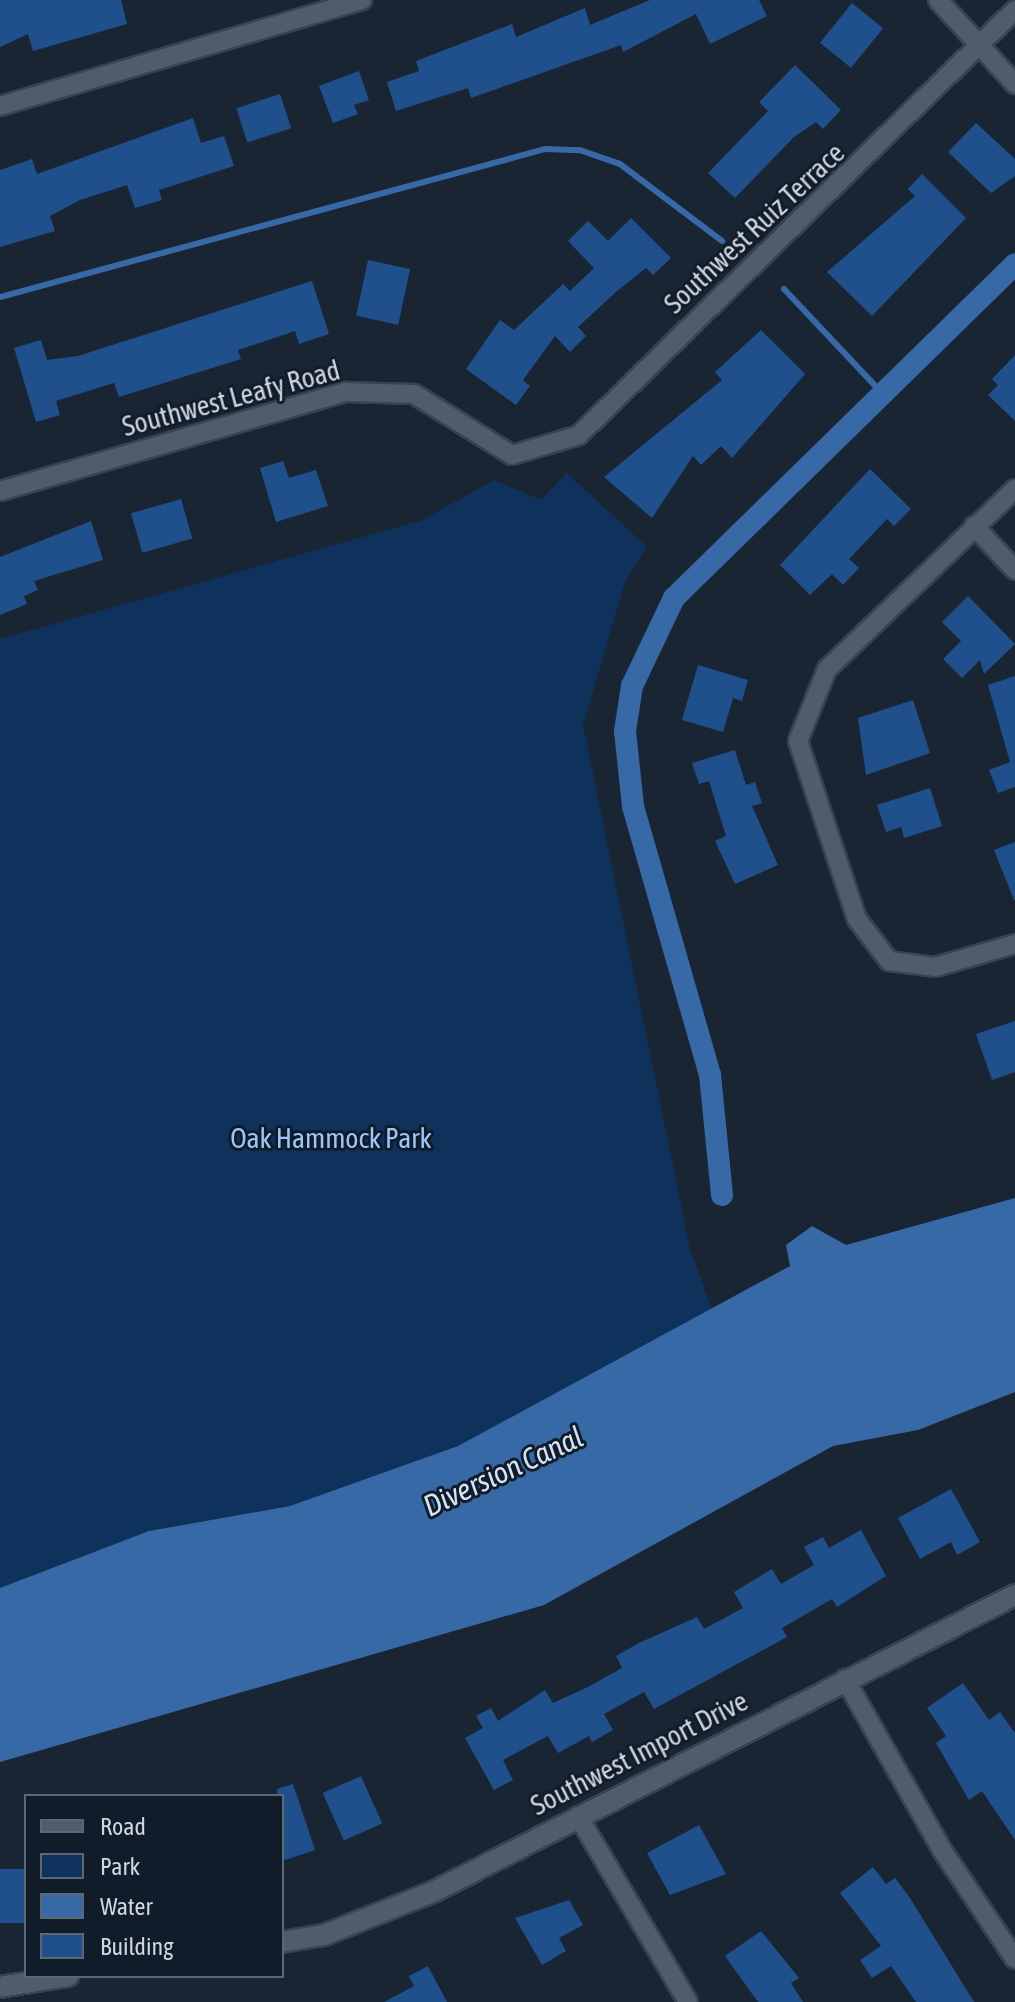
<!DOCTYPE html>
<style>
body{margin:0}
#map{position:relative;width:1015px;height:2002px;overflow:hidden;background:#1a2534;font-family:"Asap Condensed",sans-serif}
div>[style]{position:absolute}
.green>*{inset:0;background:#0f325c}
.water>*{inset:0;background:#3869a7}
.stream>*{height:6px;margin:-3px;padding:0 3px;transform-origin:3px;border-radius:3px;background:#3869a7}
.canal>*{height:22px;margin:-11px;padding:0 11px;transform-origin:11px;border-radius:11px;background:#3869a7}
.building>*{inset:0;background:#1f508c;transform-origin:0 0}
.roads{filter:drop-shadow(2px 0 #3a424e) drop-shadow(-2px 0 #3a424e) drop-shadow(0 2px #3a424e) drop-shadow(0 -2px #3a424e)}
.street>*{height:18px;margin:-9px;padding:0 9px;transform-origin:9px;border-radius:9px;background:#4f5c6d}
.secondary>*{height:20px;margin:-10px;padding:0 10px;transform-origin:10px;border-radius:10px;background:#4f5c6d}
span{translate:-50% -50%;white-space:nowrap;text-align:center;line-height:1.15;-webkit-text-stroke:6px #111c2a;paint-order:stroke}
.street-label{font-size:28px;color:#cfd7e1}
.park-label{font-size:28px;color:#9ec5f9}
.water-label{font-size:30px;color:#d5e3f5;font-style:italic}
.legend{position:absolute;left:24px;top:1794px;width:260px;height:184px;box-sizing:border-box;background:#111c2a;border:2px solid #5d6773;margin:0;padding:10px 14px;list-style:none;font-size:24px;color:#cfd7e1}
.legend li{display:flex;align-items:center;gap:16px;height:40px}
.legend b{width:40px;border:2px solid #5d6773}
</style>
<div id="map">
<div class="green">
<div style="clip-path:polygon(567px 473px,647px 547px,625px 582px,583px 725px,690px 1249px,712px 1310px,458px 1446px,290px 1506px,149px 1531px,0 1588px,0 639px,423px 520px,494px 480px,541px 500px)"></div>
</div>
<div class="water">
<div style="clip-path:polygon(1015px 1198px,1015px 1392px,918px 1430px,833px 1446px,544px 1605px,0 1762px,0 1588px,149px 1531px,290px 1506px,458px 1446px,790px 1266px,786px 1245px,812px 1226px,846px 1245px)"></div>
</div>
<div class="stream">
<div style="left:784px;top:289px;width:141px;rotate:46.7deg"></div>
<div style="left:0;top:297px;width:565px;rotate:-15.19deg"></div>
<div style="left:545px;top:149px;width:35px;rotate:2deg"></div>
<div style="left:580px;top:150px;width:42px;rotate:19.3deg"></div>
<div style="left:620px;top:164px;width:128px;rotate:37deg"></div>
</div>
<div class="canal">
<div style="left:722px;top:1195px;width:121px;rotate:-95.7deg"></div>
<div style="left:710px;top:1075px;width:280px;rotate:-106deg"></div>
<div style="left:633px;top:806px;width:75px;rotate:-96.1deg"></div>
<div style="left:625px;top:731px;width:46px;rotate:-81.2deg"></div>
<div style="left:632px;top:686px;width:98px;rotate:-64.5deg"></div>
<div style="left:674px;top:598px;width:477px;rotate:-44.4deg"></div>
</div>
<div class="building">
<div style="clip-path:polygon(0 0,121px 0,127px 24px,33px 51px,28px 34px,0 47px)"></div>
<div style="clip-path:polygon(650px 0,759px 0,767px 16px,710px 44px,696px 14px,623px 52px,621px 45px,471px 98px,468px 88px,396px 111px,387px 82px,419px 71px,416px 61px,512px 24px,516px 37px,585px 8px,590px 25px)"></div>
<div style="left:852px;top:3px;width:40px;height:51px;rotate:39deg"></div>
<div style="clip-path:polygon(795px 65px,841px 110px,823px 129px,816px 122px,794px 137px,735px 198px,708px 173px,768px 111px,759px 102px)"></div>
<div style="clip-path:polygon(359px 71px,369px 100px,354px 105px,358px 114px,333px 123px,319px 86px)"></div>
<div style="left:280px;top:94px;width:36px;height:46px;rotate:72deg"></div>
<div style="clip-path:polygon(193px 118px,201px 143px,224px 136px,234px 166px,159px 190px,162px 200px,135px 208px,127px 185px,80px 200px,50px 216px,55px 231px,0 247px,0 170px,32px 159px,37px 174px)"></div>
<div style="clip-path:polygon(976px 123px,1015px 159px,1015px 176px,991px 193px,948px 152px)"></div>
<div style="clip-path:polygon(922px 174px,966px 218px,872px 316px,827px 272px,915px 196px,908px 189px)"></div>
<div style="clip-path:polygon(631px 218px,671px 258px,653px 275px,646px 268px,617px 291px,578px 327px,586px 336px,570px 352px,555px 336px,523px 380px,530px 386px,516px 405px,466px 369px,500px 320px,514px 330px,563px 284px,570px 291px,594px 268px,568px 241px,588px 221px,608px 241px)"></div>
<div style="left:368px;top:260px;width:43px;height:57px;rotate:12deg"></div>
<div style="clip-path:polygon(312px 281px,329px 334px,299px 344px,295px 331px,238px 350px,241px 359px,119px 397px,114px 383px,56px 401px,60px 415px,36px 422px,14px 348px,41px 340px,47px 360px,78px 356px)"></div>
<div style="clip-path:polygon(761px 330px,805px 374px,732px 458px,721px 446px,701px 465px,693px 456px,652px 518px,604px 477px,722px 380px,715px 372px)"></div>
<div style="clip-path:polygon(1015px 355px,1015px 421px,988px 395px,998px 385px,992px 379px)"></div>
<div style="clip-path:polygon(283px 461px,289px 478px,316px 470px,328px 506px,276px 522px,260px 468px)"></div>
<div style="clip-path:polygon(870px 469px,911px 509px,894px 526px,887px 519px,849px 559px,859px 568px,843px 585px,832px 574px,810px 595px,780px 565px)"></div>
<div style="left:181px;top:499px;width:41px;height:52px;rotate:74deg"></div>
<div style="clip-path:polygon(91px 521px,103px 560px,34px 581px,38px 590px,24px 596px,27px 604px,0 615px,0 557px)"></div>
<div style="clip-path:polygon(968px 596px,1015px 644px,984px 674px,980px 660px,962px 678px,943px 659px,961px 641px,942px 622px)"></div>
<div style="clip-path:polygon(698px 665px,748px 680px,742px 701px,733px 698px,723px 732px,682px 720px)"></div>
<div style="clip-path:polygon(1015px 676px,1015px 787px,998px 793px,989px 770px,1010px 762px,988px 685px)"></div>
<div style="clip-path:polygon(913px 700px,930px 753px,866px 775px,858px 718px)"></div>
<div style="clip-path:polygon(735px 750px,746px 785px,755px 782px,762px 803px,752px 806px,778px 865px,735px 884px,715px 841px,726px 836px,709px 781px,699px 784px,692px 763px)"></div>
<div style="clip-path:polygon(930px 788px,942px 826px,904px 838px,901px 827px,886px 832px,877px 805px)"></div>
<div style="clip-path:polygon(1015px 842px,1015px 900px,1014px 900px,994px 850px)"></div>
<div style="clip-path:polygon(1015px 1021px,1015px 1072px,992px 1080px,976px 1034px)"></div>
<div style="clip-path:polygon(951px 1489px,980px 1542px,957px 1555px,951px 1542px,920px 1559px,898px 1518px)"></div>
<div style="clip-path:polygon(861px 1530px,886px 1576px,837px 1607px,832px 1599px,782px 1628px,787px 1637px,654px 1709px,644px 1692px,604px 1714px,613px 1730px,592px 1742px,589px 1736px,558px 1753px,548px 1736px,503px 1760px,513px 1780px,494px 1790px,465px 1738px,483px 1728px,476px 1716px,491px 1708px,498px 1721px,545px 1690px,553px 1703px,588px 1687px,622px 1668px,616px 1656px,639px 1643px,697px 1617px,704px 1629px,743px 1608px,734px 1592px,772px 1569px,781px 1584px,814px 1565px,804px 1547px,823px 1537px,829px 1548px)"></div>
<div style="clip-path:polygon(963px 1683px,989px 1720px,1000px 1712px,1015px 1733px,1015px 1840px,982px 1791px,969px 1800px,936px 1743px,946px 1736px,927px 1708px)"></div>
<div style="left:361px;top:1776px;width:52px;height:42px;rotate:66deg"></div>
<div style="clip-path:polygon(293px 1784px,315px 1850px,282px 1861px,277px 1789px)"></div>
<div style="clip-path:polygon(699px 1825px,726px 1874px,670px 1895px,647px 1853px)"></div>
<div style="clip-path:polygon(873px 1867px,886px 1884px,895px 1878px,910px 1898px,974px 2002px,916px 2002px,891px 1966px,872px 1978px,860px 1960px,881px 1946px,840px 1893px)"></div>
<div style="left:26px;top:1869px;width:54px;height:26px;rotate:90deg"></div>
<div style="clip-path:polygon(569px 1900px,583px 1925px,559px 1938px,566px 1951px,542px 1965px,515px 1918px)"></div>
<div style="clip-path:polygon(761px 1931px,799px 1978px,791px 1983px,803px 2002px,758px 2002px,725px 1956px)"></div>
<div style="clip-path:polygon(428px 1966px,447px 2002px,384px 2002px,414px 1986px,409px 1976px)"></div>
</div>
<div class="roads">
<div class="street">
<div style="left:938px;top:0;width:114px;rotate:47.5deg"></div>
<div style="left:0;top:106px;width:377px;rotate:-16.3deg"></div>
<div style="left:1015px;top:489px;width:260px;rotate:136.2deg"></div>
<div style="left:827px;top:669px;width:78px;rotate:111.9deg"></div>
<div style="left:798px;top:741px;width:188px;rotate:71.7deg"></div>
<div style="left:857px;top:919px;width:53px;rotate:52.7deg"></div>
<div style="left:889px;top:961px;width:46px;rotate:7.4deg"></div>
<div style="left:935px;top:967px;width:83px;rotate:-16deg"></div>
<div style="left:0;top:491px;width:360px;rotate:-16deg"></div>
<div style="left:346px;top:392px;width:68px;rotate:1.7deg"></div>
<div style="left:414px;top:394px;width:115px;rotate:31.9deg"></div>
<div style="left:512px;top:455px;width:70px;rotate:-16.6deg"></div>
<div style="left:579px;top:435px;width:609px;rotate:-44.27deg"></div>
<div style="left:974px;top:526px;width:60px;rotate:47deg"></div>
<div style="left:845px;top:1679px;width:197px;rotate:60.4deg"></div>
<div style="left:942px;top:1850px;width:131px;rotate:56.2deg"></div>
<div style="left:578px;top:1816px;width:216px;rotate:59.4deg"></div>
</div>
<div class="secondary">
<div style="left:282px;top:1942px;width:43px;rotate:-9.5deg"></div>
<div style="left:324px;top:1935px;width:119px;rotate:-21.6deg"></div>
<div style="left:435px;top:1891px;width:651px;rotate:-27.04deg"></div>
<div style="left:0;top:1987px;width:69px;rotate:-9.2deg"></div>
</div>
</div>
<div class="street-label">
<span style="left:754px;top:228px;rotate:-43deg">Southwest Ruiz Terrace</span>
<span style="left:231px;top:398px;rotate:-15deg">Southwest Leafy Road</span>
<span style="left:639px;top:1753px;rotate:-27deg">Southwest Import Drive</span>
</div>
<div class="park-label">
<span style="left:331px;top:1138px">Oak Hammock Park</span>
</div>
<div class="water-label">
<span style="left:503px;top:1471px;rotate:-25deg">Diversion Canal</span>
</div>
<ul class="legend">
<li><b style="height:10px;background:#4f5c6d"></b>Road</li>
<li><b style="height:22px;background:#0f325c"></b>Park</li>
<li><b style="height:22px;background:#3869a7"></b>Water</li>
<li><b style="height:22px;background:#1f508c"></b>Building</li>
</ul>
</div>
